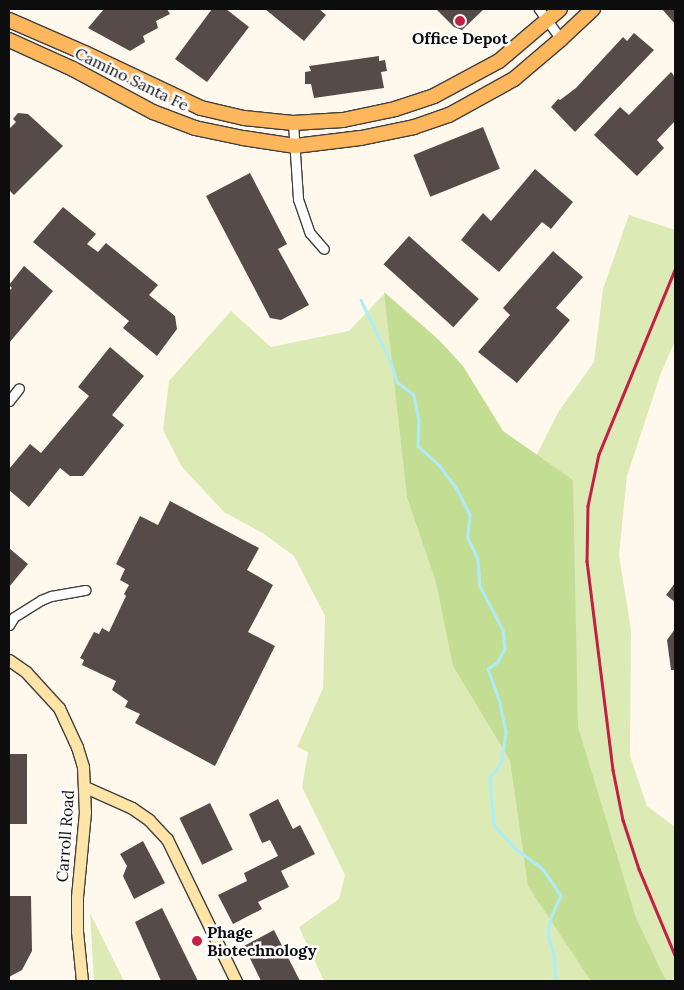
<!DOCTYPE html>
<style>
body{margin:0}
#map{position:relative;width:684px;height:990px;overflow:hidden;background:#fff8ed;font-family:Lora,serif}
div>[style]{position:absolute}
.green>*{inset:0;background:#dcebb5}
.forest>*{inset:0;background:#c3dd93}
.stream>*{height:2.5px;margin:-1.25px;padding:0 1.25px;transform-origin:1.25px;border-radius:1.25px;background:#afecf9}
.building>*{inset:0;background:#564b49;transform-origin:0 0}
.roads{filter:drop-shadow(1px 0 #404040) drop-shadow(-1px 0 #404040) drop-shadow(0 1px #404040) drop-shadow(0 -1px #404040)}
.street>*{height:9px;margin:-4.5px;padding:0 4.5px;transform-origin:4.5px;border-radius:4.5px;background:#fff}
.secondary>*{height:11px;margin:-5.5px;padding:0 5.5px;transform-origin:5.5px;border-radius:5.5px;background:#ffe4a8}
.primary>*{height:14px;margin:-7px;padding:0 7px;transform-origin:7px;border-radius:7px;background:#ffb75d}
.rail>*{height:2.5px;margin:-1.25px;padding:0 1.25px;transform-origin:1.25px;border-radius:1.25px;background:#c31f47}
.dots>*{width:14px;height:14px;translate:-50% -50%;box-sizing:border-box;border:2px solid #fff;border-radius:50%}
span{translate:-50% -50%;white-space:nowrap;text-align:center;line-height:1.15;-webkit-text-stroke:5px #fff;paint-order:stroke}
.poi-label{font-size:16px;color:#0d0d0d;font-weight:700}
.left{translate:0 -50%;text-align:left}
.street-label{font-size:16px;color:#0d0d0d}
.frame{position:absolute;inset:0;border:10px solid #0d0d0d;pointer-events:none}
</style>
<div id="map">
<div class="green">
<div style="clip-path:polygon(629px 215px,675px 230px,675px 341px,661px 373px,627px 476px,619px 555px,631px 630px,630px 756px,647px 806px,675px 827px,675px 981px,324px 981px,299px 927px,339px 899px,345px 875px,302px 787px,308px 752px,297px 747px,323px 688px,325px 616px,294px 556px,264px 534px,224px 512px,182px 467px,163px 430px,169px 381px,231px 311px,271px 347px,349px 331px,383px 295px,436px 340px,500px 431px,536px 456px,559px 411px,594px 362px,603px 289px)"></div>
<div style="clip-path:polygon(90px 913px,124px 981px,94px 981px)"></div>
</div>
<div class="forest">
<div style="clip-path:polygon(384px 292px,439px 340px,463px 366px,503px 431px,573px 480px,578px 727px,636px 918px,666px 981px,591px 981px,528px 886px,510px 760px,453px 666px,436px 582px,407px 497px)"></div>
</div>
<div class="stream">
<div style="left:361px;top:300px;width:69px;rotate:64.2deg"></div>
<div style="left:391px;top:362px;width:21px;rotate:73deg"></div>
<div style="left:397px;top:382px;width:21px;rotate:37deg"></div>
<div style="left:414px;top:395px;width:26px;rotate:79deg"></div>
<div style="left:419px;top:421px;width:25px;rotate:92deg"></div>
<div style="left:418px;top:446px;width:28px;rotate:42deg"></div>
<div style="left:439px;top:465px;width:30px;rotate:53deg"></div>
<div style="left:457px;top:489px;width:28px;rotate:63deg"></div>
<div style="left:470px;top:514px;width:24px;rotate:95deg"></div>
<div style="left:468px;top:538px;width:23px;rotate:65deg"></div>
<div style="left:478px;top:559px;width:27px;rotate:86deg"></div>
<div style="left:480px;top:586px;width:50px;rotate:62.4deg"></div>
<div style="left:503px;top:630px;width:19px;rotate:84deg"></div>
<div style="left:505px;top:649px;width:15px;rotate:118deg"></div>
<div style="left:498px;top:662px;width:12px;rotate:145deg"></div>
<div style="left:488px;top:669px;width:35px;rotate:70deg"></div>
<div style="left:500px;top:702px;width:31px;rotate:79deg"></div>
<div style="left:506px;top:732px;width:30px;rotate:98deg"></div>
<div style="left:502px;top:762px;width:20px;rotate:127deg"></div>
<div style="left:490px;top:778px;width:47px;rotate:85.1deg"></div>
<div style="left:494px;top:825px;width:31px;rotate:48deg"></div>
<div style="left:515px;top:848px;width:35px;rotate:37deg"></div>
<div style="left:543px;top:869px;width:32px;rotate:56deg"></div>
<div style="left:561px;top:896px;width:21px;rotate:115deg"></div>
<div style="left:552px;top:915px;width:18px;rotate:103deg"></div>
<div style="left:548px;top:933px;width:24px;rotate:75deg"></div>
<div style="left:554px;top:956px;width:25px;rotate:85deg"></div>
</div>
<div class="building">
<div style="clip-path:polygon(104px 9px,167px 9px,170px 14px,156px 21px,158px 28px,143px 36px,145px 42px,130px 51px,88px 28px)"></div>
<div style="clip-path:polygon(212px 9px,226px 9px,249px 27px,207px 82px,175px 59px)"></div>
<div style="clip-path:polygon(265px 9px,319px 9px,326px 15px,304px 41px)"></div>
<div style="clip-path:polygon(436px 9px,484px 9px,462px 30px,454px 27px)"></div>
<div style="clip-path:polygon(662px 9px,675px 9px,675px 24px)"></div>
<div style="clip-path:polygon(634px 33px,654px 50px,575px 132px,551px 107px,558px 99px,560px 100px,576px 88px,623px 37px,627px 41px)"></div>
<div style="clip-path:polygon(379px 56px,379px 61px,385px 60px,387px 71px,381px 72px,384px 88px,314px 98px,311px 84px,305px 84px,305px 72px,311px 71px,309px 66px)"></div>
<div style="clip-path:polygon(671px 72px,675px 77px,675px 121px,657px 140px,664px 148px,637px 176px,594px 135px,620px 107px,629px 115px)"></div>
<div style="clip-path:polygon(18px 113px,28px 114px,63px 146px,14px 195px,9px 190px,9px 129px,16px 122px,13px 119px)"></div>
<div style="left:483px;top:127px;width:45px;height:75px;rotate:68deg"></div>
<div style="clip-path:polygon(535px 169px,573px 202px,551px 229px,542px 222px,499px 272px,461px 240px,483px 213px,491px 221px)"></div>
<div style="clip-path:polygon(250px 173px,287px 244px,278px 249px,309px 305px,281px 320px,270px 318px,206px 196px)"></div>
<div style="clip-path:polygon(63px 207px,96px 234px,87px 244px,98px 252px,106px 243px,158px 285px,149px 295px,175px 316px,177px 329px,157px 356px,123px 328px,129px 321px,33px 242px)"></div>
<div style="left:409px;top:236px;width:94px;height:38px;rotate:42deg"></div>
<div style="clip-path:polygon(553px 251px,583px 277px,556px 308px,570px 320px,517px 383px,478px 352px,510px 315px,503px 308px)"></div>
<div style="clip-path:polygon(24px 266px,53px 291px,9px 343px,9px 291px,12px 288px,9px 285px)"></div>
<div style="clip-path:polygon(110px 347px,144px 376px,112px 415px,124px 425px,83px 476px,70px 476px,60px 468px,29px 507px,9px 490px,9px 469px,30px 444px,41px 453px,89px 396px,78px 387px)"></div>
<div style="clip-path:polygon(170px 501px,259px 548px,247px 570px,273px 585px,248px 632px,275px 646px,215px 766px,135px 723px,140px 714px,125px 707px,128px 701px,112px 690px,116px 681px,82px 665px,84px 660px,80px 658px,94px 632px,99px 634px,102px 628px,109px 632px,126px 596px,124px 594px,129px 585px,120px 580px,125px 569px,116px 564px,140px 516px,158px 525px)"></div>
<div style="clip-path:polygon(9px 548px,28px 564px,9px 587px)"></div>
<div style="clip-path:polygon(675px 583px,675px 602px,666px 595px)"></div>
<div style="clip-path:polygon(675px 629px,675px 670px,671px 670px,667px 640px)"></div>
<div style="left:9px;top:754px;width:18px;height:70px"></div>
<div style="clip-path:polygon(278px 799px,293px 829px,300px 825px,315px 854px,281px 871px,289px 887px,258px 902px,262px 909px,233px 924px,218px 895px,247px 881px,244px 873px,278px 856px,270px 840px,262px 843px,249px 814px)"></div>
<div style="left:210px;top:803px;width:52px;height:34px;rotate:64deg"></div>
<div style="clip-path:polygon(143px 841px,165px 883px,134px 899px,123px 876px,127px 866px,120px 854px)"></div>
<div style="clip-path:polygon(9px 896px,31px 896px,32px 951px,22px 970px,9px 977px)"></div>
<div style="clip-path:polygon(162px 908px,198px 981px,161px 981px,135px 922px)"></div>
<div style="clip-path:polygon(274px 930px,300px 981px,261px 981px,244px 946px)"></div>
</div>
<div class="roads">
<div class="street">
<div style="left:539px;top:9px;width:37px;rotate:54deg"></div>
<div style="left:293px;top:123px;width:76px;rotate:86.2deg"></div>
<div style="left:298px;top:199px;width:36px;rotate:71deg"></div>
<div style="left:310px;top:233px;width:21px;rotate:49deg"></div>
<div style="left:9px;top:401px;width:16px;rotate:-52deg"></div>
<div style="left:9px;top:625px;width:9px;rotate:-58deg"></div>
<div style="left:14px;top:617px;width:32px;rotate:-32deg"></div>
<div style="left:41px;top:600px;width:11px;rotate:-22deg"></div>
<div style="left:51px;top:596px;width:35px;rotate:-10deg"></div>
</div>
<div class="secondary">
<div style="left:9px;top:660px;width:21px;rotate:35deg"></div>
<div style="left:26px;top:672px;width:49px;rotate:47.5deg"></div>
<div style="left:59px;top:708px;width:43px;rotate:65.2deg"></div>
<div style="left:77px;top:747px;width:21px;rotate:73deg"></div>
<div style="left:83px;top:767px;width:45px;rotate:87.5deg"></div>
<div style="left:85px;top:812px;width:85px;rotate:95.4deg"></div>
<div style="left:77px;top:897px;width:34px;rotate:90deg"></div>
<div style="left:77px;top:931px;width:50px;rotate:84.3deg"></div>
<div style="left:85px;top:787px;width:51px;rotate:24.1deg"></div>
<div style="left:132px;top:808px;width:21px;rotate:35deg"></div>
<div style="left:149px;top:820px;width:26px;rotate:47deg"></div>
<div style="left:167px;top:839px;width:158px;rotate:64.1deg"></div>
</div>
<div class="primary">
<div style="left:9px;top:20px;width:83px;rotate:23.5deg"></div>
<div style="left:85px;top:53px;width:128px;rotate:25.4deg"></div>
<div style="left:201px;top:108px;width:44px;rotate:13.1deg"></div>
<div style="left:244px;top:118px;width:49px;rotate:5.8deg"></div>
<div style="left:293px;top:123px;width:50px;rotate:-3.4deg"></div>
<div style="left:343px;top:120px;width:53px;rotate:-11.9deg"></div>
<div style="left:395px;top:109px;width:41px;rotate:-18.4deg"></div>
<div style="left:434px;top:96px;width:74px;rotate:-28.3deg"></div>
<div style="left:499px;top:61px;width:80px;rotate:-40.4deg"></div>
<div style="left:9px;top:40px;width:70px;rotate:24.4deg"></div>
<div style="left:73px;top:69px;width:91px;rotate:28.3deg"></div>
<div style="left:153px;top:112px;width:45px;rotate:20.9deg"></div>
<div style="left:195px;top:128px;width:49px;rotate:11.8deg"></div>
<div style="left:243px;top:138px;width:53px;rotate:8.7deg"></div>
<div style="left:295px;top:146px;width:66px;rotate:-6.9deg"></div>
<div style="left:361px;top:138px;width:54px;rotate:-11.7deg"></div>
<div style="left:414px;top:127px;width:37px;rotate:-19deg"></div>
<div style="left:449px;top:115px;width:74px;rotate:-29deg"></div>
<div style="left:514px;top:79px;width:62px;rotate:-40.4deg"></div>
<div style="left:561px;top:39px;width:44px;rotate:-43.2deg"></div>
</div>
</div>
<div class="rail">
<div style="left:675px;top:270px;width:199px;rotate:112.4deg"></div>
<div style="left:599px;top:454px;width:53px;rotate:101.9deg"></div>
<div style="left:588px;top:506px;width:55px;rotate:91deg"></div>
<div style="left:587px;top:561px;width:211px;rotate:82.9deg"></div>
<div style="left:613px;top:770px;width:51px;rotate:78.7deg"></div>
<div style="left:623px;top:820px;width:52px;rotate:71.9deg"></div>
<div style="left:639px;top:869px;width:93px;rotate:67.3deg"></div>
</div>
<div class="dots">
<div style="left:460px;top:21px;background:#c31f47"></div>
<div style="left:197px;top:941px;background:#c31f47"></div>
</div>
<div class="poi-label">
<span style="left:460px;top:38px">Office Depot</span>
<span class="left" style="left:207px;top:941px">Phage<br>Biotechnology</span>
</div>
<div class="street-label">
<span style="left:132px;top:79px;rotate:26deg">Camino Santa Fe</span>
<span style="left:65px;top:836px;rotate:-86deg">Carroll Road</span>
</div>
<div class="frame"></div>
</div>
